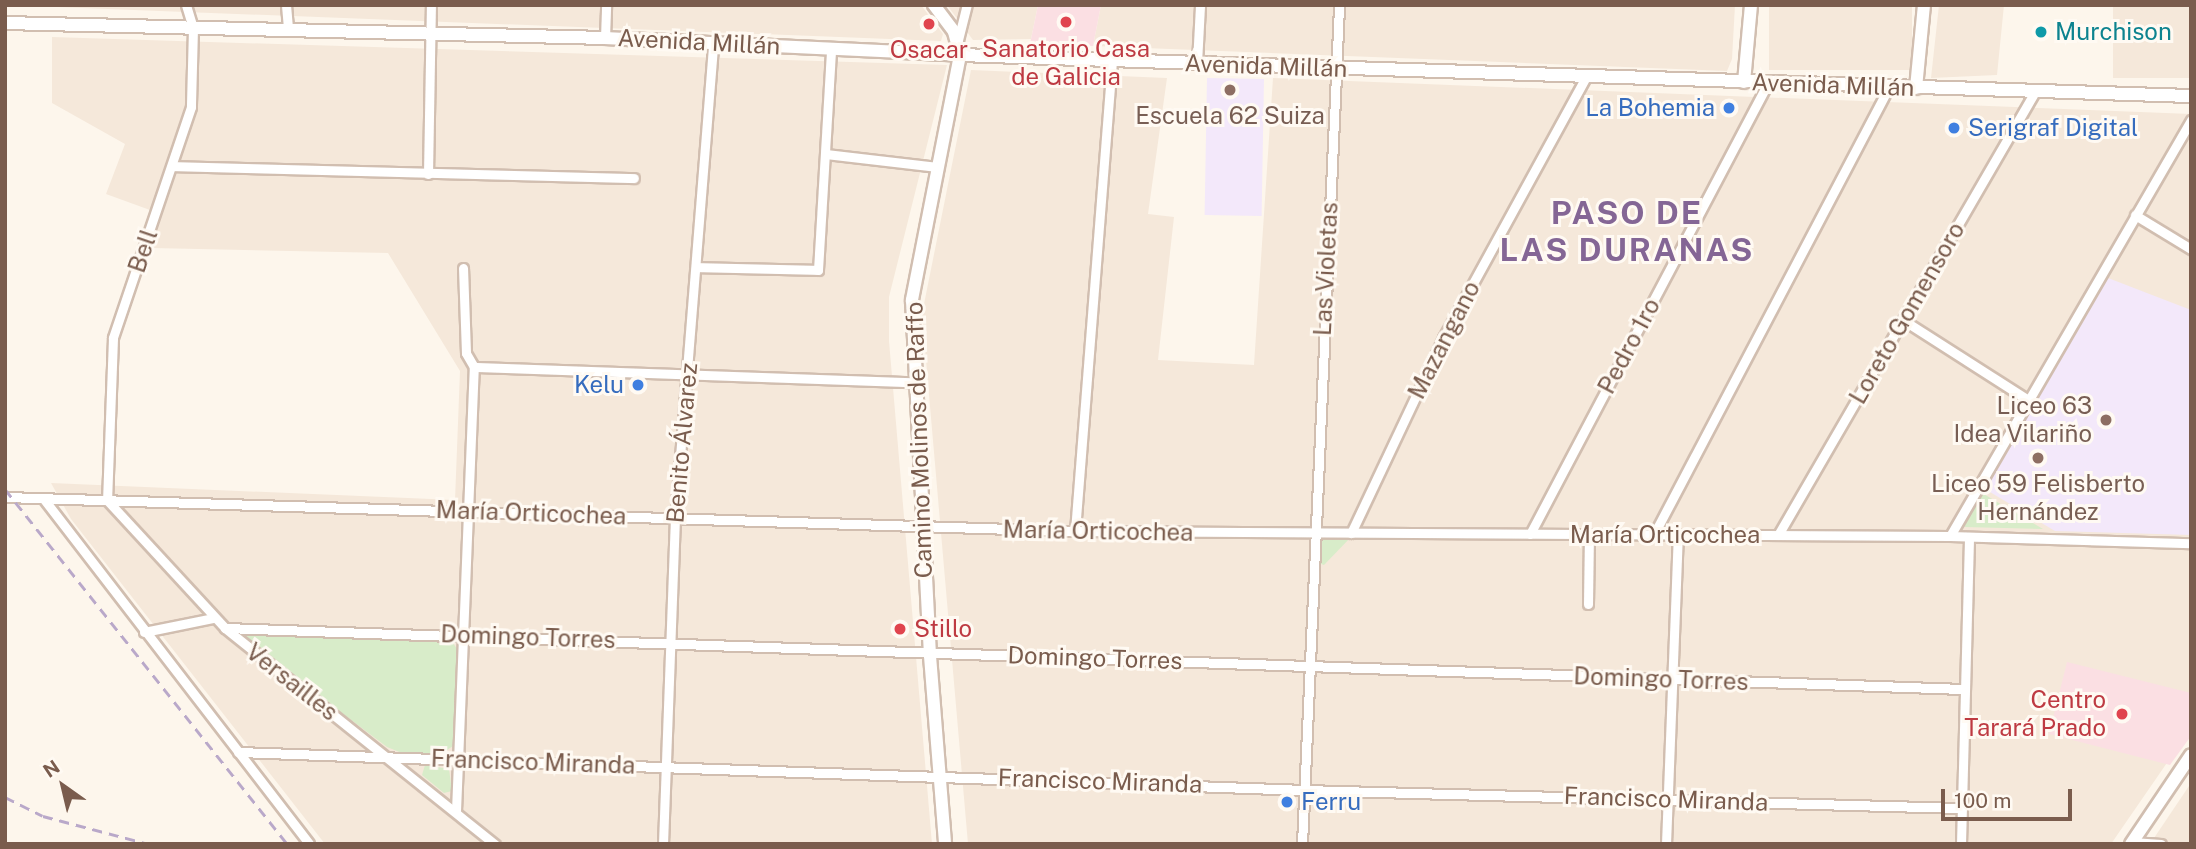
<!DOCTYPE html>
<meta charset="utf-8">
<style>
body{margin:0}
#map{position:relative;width:2196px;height:849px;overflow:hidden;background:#fdf6ec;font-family:"Public Sans",sans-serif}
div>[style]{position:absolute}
.residential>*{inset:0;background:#f5e8da;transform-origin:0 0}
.education>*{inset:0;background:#f3e8fa;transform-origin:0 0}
.medical>*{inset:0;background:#fbdfe3}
.green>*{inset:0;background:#d8ecc9}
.roads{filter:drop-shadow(2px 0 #d1beb0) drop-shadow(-2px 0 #d1beb0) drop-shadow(0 2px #d1beb0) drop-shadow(0 -2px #d1beb0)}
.street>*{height:9px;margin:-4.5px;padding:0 4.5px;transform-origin:4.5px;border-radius:4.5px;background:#fff}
.secondary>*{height:12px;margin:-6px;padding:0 6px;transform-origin:6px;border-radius:6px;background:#fff}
.rail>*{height:2.5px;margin-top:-1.25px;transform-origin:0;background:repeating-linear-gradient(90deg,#b9a8c9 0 10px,transparent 0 17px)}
.dots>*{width:19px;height:19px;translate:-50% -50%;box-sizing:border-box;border:4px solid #fffaf3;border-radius:50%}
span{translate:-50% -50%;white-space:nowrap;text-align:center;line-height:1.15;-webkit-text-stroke:6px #fffaf3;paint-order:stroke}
.culture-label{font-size:24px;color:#0d838f}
.left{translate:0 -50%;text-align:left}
.street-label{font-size:24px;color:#7a5c4d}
.health-label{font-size:24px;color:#be3a42}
.right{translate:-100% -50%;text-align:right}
.shop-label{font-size:24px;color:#366cbe}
.education-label{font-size:24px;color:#785e54}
.district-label{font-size:32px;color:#846695;font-weight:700;letter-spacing:2px}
.frame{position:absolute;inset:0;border:7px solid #7a5c4d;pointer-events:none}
.north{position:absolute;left:28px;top:751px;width:70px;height:70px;-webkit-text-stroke:5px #fffaf3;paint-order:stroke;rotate:326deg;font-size:19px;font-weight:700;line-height:28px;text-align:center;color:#7a5c4d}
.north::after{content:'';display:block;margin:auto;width:24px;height:32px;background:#7a5c4d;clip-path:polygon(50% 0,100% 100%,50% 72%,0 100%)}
.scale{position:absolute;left:1941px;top:789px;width:131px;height:32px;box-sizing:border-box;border:4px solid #7a5c4d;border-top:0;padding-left:9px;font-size:21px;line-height:24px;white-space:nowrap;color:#7a5c4d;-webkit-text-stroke:5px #fffaf3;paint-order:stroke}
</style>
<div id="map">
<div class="residential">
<div style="clip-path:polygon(5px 5px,921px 5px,943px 34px,941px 41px)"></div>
<div style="clip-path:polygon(947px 5px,1038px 5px,1031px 39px,973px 40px)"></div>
<div style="clip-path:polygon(1101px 5px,1735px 5px,1732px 59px,1727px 71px,1093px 46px)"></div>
<div style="left:1769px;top:5px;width:143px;height:65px"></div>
<div style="clip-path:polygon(1939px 5px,2004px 5px,1997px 75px,1931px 78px)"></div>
<div style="left:2113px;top:5px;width:78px;height:73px"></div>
<div style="clip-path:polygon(52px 37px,947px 65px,889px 297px,889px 341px,932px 844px,325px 844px,71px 519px,51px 483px,455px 500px,460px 371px,388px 253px,152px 248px,161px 214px,106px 194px,125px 144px,52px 103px)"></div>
<div style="clip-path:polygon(971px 70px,1167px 78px,1148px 214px,1174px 217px,1158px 360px,1254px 365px,1273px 78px,2191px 114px,2191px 728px,2111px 844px,968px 844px,922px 314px)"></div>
<div style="clip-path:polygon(2191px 783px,2191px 844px,2150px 844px)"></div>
</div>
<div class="education">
<div style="left:1207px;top:78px;width:57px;height:137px;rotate:1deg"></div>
<div style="clip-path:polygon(2108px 278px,2191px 310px,2191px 535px,2055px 531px,1985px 489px)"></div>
</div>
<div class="medical">
<div style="clip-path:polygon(1038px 5px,1101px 5px,1093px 46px,1030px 44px)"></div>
<div style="clip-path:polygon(2067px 662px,2191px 693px,2191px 736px,2170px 765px,2049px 734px)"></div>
</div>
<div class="green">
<div style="clip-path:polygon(1982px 493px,2043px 529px,1964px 527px)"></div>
<div style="clip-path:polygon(1322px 537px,1351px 537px,1324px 565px,1316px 562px)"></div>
<div style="clip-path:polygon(249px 632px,453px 643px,459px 652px,453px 746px,441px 754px,402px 753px,387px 747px,257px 649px,245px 638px)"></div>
<div style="clip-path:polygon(425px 765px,449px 769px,452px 791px,444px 793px,422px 775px)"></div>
</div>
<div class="roads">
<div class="street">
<div style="left:186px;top:5px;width:24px;rotate:73deg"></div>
<div style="left:193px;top:28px;width:79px;rotate:91.5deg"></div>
<div style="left:191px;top:107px;width:244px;rotate:108.7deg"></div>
<div style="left:113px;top:338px;width:162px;rotate:92.1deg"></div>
<div style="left:107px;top:500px;width:174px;rotate:47.3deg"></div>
<div style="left:225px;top:628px;width:346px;rotate:38.7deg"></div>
<div style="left:286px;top:5px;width:25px;rotate:85deg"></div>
<div style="left:605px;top:38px;width:33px;rotate:-88deg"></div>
<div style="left:958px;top:40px;width:36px;rotate:-76deg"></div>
<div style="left:1197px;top:63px;width:58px;rotate:-87deg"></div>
<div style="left:826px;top:154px;width:112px;rotate:6.7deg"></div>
<div style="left:173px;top:166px;width:461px;rotate:1.5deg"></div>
<div style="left:428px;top:174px;width:169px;rotate:-89deg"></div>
<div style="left:2135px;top:215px;width:66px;rotate:31.3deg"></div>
<div style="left:696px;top:267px;width:122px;rotate:1.4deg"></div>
<div style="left:818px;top:270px;width:222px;rotate:-86.6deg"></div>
<div style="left:1903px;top:320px;width:148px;rotate:32.6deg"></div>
<div style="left:474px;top:367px;width:440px;rotate:2deg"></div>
<div style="left:5px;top:497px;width:1071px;rotate:1.82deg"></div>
<div style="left:1075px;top:531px;width:875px;rotate:0.33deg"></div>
<div style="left:1950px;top:536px;width:241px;rotate:1.7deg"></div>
<div style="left:43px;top:498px;width:436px;rotate:52.4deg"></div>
<div style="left:1075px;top:531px;width:471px;rotate:-85.5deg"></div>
<div style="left:1351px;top:533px;width:216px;rotate:-64.7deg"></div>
<div style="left:1443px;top:338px;width:298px;rotate:-61.3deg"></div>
<div style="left:1530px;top:534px;width:510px;rotate:-62.18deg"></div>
<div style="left:1654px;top:534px;width:505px;rotate:-62.27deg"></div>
<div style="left:1778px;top:535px;width:514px;rotate:-59.9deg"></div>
<div style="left:1950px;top:536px;width:481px;rotate:-59.9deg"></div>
<div style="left:1588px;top:604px;width:70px;rotate:-89.2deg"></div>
<div style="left:225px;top:628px;width:1741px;rotate:2.01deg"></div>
<div style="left:144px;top:632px;width:70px;rotate:-11.5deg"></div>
<div style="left:238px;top:752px;width:1067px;rotate:2.04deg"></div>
<div style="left:1304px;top:790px;width:658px;rotate:1.57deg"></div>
<div style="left:456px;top:811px;width:444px;rotate:-87.7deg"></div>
<div style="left:474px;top:367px;width:16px;rotate:-120deg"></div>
<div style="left:466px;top:353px;width:85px;rotate:-92deg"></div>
<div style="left:2132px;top:842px;width:29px;rotate:4deg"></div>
<div style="left:663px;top:844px;width:325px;rotate:-87.9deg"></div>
<div style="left:675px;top:519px;width:479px;rotate:-85.4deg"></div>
<div style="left:1302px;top:844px;width:840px;rotate:-87.47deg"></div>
<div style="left:1666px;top:844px;width:310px;rotate:-87.8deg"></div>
<div style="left:1961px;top:844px;width:307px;rotate:-88.5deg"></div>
</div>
<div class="secondary">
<div style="left:934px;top:5px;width:34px;rotate:53deg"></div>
<div style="left:954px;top:32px;width:24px;rotate:75deg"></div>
<div style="left:960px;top:55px;width:250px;rotate:101.1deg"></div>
<div style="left:912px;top:300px;width:356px;rotate:87.1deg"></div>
<div style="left:930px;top:656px;width:189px;rotate:85.4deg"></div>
<div style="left:5px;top:23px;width:600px;rotate:1.43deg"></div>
<div style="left:605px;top:38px;width:355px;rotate:2.7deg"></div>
<div style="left:960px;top:55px;width:1232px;rotate:1.91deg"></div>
<div style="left:1744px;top:82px;width:77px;rotate:-84.8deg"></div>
<div style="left:1916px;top:88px;width:83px;rotate:-84.5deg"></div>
<div style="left:2131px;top:844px;width:107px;rotate:-56deg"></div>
</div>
</div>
<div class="rail">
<div style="left:5px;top:489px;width:453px;rotate:51.5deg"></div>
<div style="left:5px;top:797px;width:42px;rotate:26.6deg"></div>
<div style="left:43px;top:816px;width:110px;rotate:14.8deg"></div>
</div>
<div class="dots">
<div style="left:1066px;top:22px;background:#e0444e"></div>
<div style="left:929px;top:24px;background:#e0444e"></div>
<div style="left:2041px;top:32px;background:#0f9aa8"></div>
<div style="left:1230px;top:90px;background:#8d6e63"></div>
<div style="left:1729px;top:108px;background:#3f7fe0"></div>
<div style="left:1954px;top:128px;background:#3f7fe0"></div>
<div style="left:638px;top:385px;background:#3f7fe0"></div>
<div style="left:2106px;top:420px;background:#8d6e63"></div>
<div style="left:2038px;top:458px;background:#8d6e63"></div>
<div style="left:900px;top:629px;background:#e0444e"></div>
<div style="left:2122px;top:714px;background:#e0444e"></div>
<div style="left:1287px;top:802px;background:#3f7fe0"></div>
</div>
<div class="culture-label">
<span class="left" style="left:2055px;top:32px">Murchison</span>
</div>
<div class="street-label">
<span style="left:699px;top:42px;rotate:3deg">Avenida Millán</span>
<span style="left:1266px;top:66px;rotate:2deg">Avenida Millán</span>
<span style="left:1833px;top:85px;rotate:2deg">Avenida Millán</span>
<span style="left:143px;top:251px;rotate:-71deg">Bell</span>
<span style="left:1326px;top:269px;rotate:-87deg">Las Violetas</span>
<span style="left:1907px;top:313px;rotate:-60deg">Loreto Gomensoro</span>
<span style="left:1444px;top:340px;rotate:-63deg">Mazangano</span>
<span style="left:1629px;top:346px;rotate:-62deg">Pedro 1ro</span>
<span style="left:919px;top:440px;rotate:-92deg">Camino Molinos de Raffo</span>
<span style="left:682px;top:443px;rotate:-85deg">Benito Álvarez</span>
<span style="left:531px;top:513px;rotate:2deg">María Orticochea</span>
<span style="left:1098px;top:531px;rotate:1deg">María Orticochea</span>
<span style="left:1665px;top:535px">María Orticochea</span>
<span style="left:528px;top:637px;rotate:2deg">Domingo Torres</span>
<span style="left:1095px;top:658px;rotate:2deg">Domingo Torres</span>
<span style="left:1661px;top:679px;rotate:2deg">Domingo Torres</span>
<span style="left:292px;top:682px;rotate:38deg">Versailles</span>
<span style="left:533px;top:762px;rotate:2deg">Francisco Miranda</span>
<span style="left:1100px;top:781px;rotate:2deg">Francisco Miranda</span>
<span style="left:1666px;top:799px;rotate:2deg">Francisco Miranda</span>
</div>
<div class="health-label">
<span style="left:1066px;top:63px">Sanatorio Casa<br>de Galicia</span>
<span style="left:929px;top:50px">Osacar</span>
<span class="left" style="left:914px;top:629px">Stillo</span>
<span class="right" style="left:2106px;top:714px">Centro<br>Tarará Prado</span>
</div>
<div class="shop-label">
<span class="right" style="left:1715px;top:108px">La Bohemia</span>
<span class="left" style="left:1968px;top:128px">Serigraf Digital</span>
<span class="right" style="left:624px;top:385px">Kelu</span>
<span class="left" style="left:1301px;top:802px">Ferru</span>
</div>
<div class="education-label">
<span style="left:1230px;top:116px">Escuela 62 Suiza</span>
<span class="right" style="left:2092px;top:420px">Liceo 63<br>Idea Vilariño</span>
<span style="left:2038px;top:498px">Liceo 59 Felisberto<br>Hernández</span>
</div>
<div class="district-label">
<span style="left:1627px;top:232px">PASO DE<br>LAS DURANAS</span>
</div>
<div class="frame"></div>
<div class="north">N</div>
<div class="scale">100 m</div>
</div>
